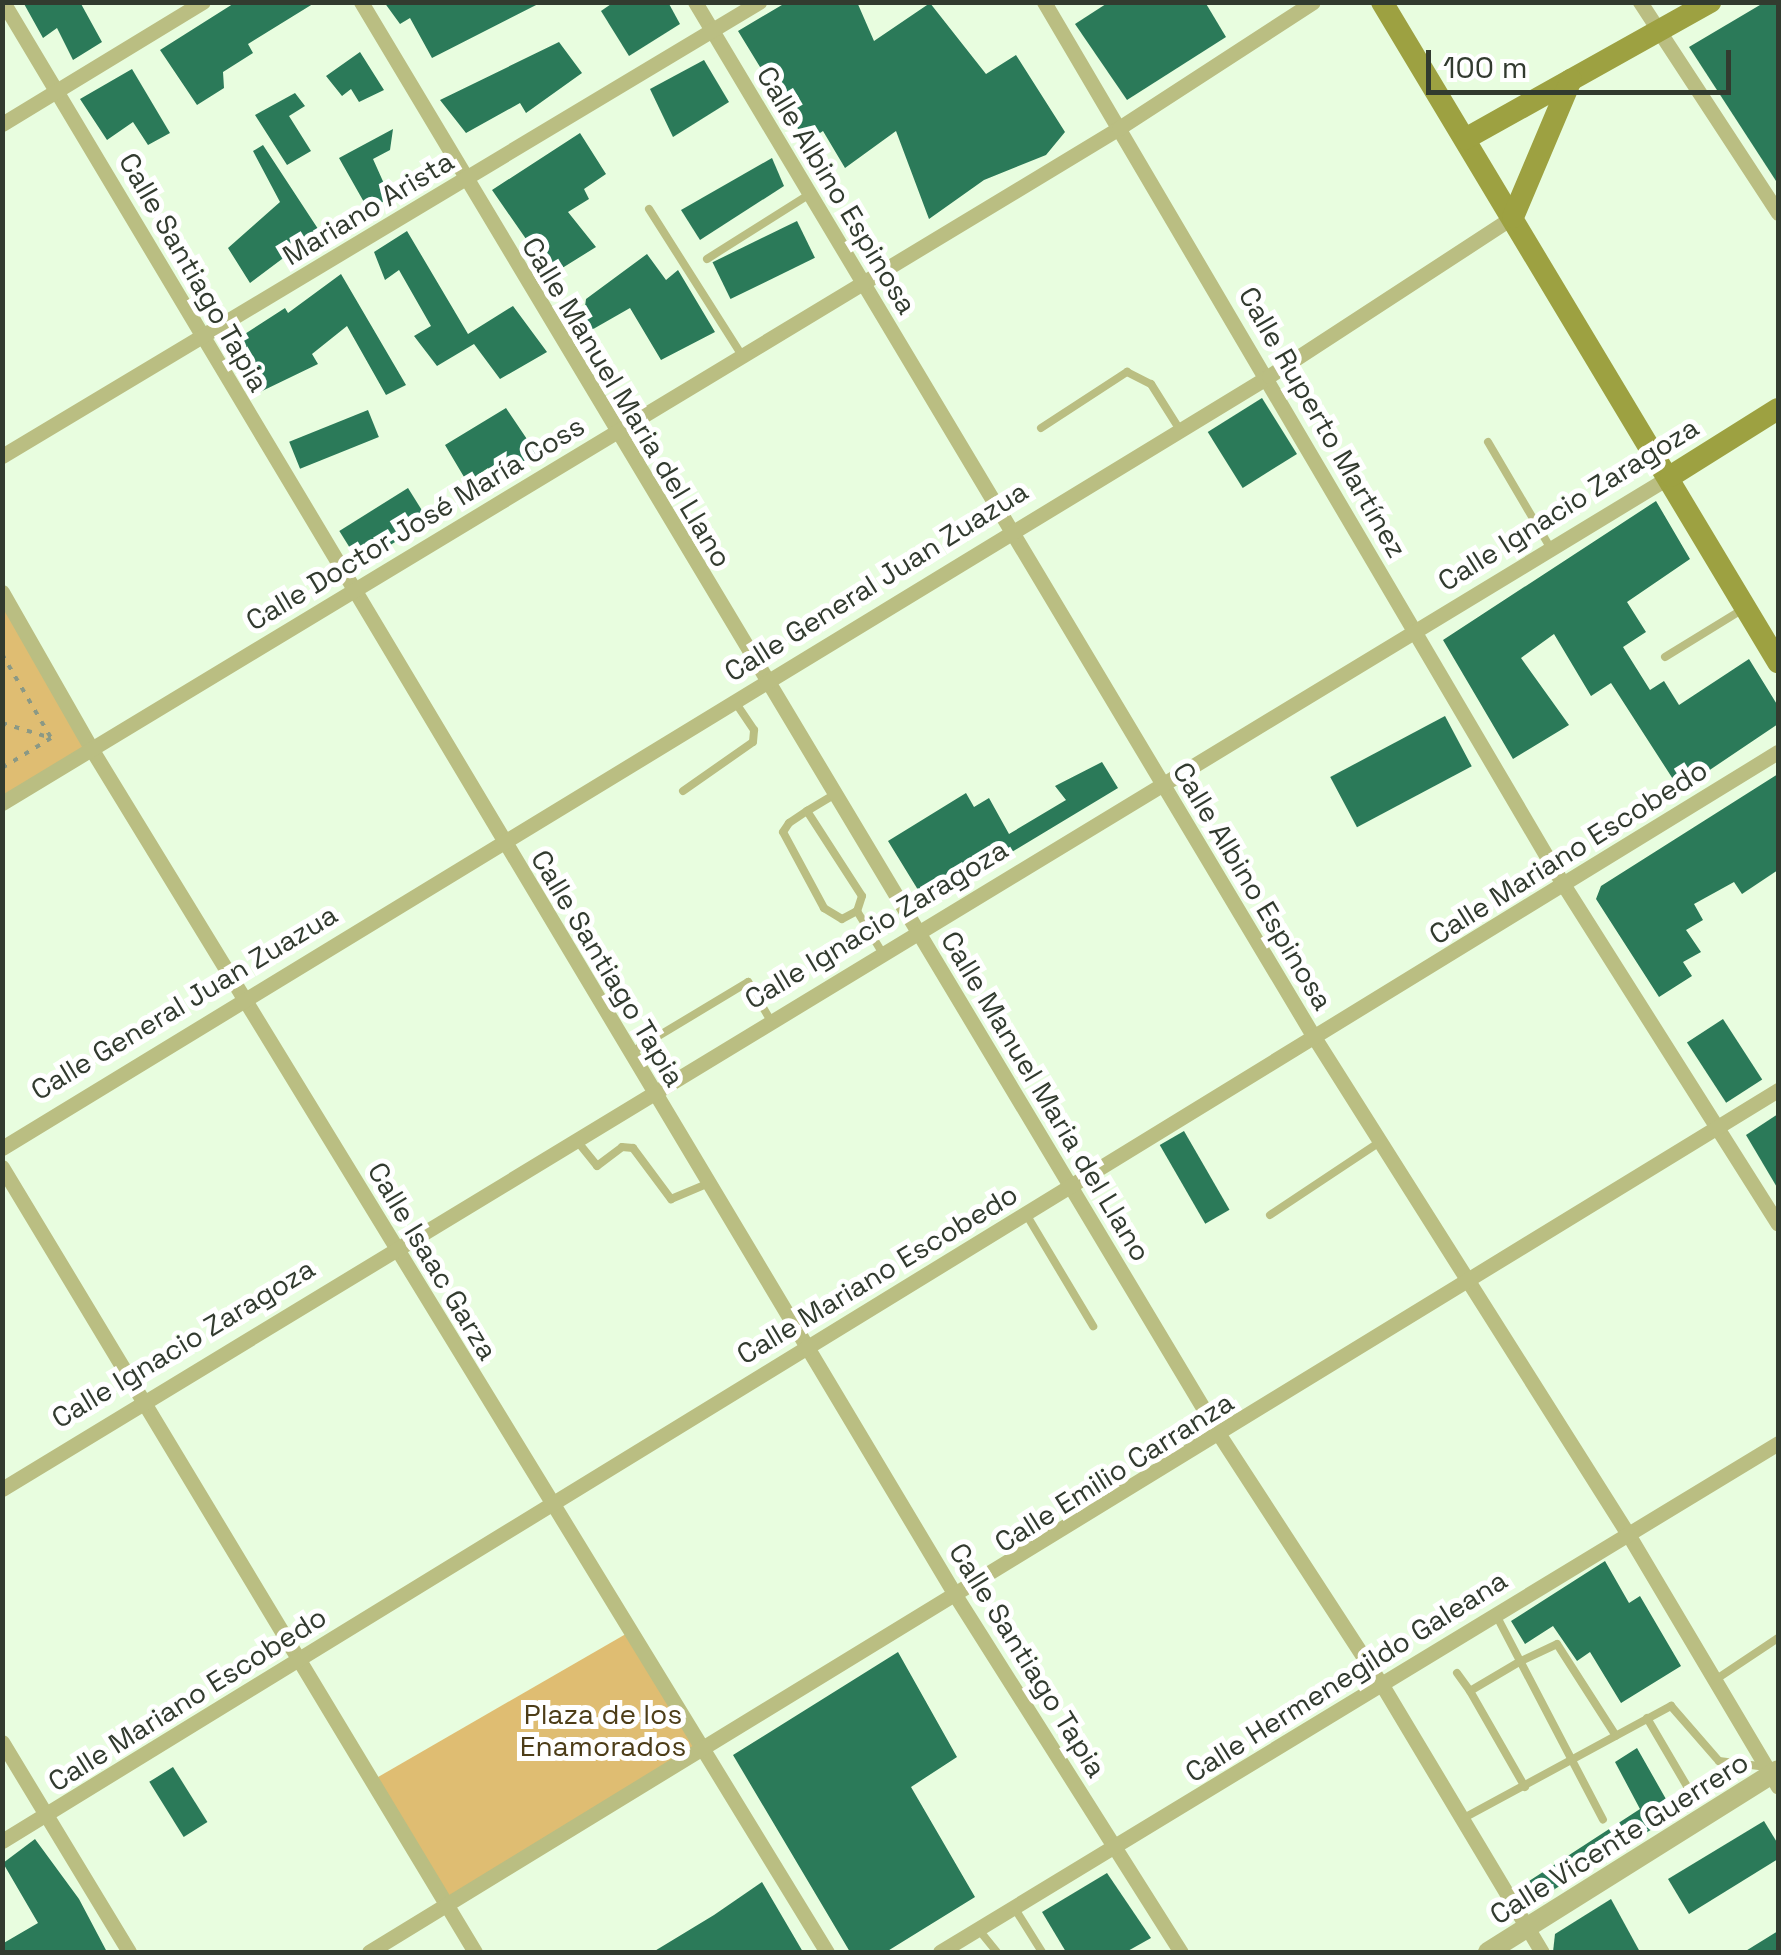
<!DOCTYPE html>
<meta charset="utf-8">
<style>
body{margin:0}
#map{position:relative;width:1781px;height:1955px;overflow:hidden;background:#e8fddf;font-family:"Space Grotesk",sans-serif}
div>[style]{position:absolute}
.green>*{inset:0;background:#dfbd72;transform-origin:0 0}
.building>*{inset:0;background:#2b7a59;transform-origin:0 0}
.path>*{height:4px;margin-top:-2px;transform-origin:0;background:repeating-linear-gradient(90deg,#8b9985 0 5px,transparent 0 13px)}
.service>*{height:8px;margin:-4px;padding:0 4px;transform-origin:4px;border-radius:4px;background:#babe82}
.minor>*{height:15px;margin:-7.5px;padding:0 7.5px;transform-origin:7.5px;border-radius:7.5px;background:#babe82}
.tertiary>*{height:20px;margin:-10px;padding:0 10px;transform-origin:10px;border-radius:10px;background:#babe82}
.secondary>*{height:22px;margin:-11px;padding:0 11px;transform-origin:11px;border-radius:11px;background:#9da141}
span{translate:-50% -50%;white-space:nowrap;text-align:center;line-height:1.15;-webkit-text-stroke:10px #fff;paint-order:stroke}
.street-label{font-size:28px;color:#323b2f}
.park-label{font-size:28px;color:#4d3d18}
.frame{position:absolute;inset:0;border:5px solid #323b2f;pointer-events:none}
.scale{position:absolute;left:1426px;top:50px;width:305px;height:45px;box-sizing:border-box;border:5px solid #323b2f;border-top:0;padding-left:12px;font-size:30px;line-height:35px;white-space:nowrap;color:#323b2f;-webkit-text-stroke:8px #fff;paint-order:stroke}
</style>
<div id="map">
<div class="green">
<div style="clip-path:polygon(2px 592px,92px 750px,2px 803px)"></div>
<div style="left:631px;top:1631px;width:140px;height:299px;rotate:60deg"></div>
</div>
<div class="building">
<div style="clip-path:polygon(23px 2px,80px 2px,102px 42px,73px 60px,57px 28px,43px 38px)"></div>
<div style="clip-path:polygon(236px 2px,316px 2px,248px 44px,253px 53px,223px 72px,224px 88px,197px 105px,160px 50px)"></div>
<div style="clip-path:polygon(384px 2px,542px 2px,432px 58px,410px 18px,400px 24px)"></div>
<div style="clip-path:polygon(614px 2px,668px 2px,680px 24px,629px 56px,601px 11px)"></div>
<div style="clip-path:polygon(787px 2px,857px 2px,874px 41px,930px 3px,986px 74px,1016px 55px,1065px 132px,1046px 155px,984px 180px,929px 219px,896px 131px,845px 168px,823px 131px,806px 142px,738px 31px)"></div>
<div style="clip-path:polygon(1109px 2px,1205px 2px,1226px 37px,1127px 100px,1075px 24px)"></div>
<div style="clip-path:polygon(1765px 2px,1778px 2px,1778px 184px,1689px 47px)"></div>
<div style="clip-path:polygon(559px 42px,582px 73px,526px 113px,520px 103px,466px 133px,440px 100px)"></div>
<div style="clip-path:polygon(360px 52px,384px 90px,359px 102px,351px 89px,342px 96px,326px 76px)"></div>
<div style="clip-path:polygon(704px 60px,729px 102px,673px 137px,650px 89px)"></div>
<div style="clip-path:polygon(132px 69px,170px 133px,148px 145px,133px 122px,107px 140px,80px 99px)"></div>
<div style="clip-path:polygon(295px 93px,305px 106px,289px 116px,311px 151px,287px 165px,255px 115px)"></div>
<div style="clip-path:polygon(393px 129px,390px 150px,373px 159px,390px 197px,369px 211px,339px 158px)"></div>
<div style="clip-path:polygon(580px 133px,606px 174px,584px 189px,589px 199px,568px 212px,596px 247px,551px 275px,492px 190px)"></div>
<div style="clip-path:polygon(263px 145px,324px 238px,302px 244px,250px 283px,228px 248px,280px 202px,253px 151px)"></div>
<div style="clip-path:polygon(772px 158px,784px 186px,700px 240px,681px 210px)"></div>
<div style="left:797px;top:221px;width:41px;height:94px;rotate:64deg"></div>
<div style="clip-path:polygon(407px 231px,468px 334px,513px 306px,547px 352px,500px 379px,474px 344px,437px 366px,414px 336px,431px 326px,399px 270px,385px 280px,374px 252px)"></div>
<div style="clip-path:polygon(647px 254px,666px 280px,678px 270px,715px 332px,661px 360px,630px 308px,581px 336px,586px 299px)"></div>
<div style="clip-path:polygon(341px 274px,406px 385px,386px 395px,347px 326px,312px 354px,318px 364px,260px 392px,234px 341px,285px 308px,288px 313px)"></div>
<div style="left:1262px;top:398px;width:66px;height:64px;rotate:58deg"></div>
<div style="clip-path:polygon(506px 408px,537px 454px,495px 480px,488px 468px,467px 482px,445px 445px)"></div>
<div style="left:368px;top:410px;width:29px;height:85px;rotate:68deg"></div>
<div style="left:408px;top:488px;width:39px;height:81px;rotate:58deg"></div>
<div style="clip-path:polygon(1656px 501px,1690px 559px,1627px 602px,1646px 632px,1623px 647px,1650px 690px,1664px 681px,1679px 705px,1749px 659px,1778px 706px,1778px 724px,1680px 790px,1611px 683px,1591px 696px,1554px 634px,1521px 658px,1569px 725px,1513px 759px,1443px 640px)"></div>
<div style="left:1445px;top:716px;width:57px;height:130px;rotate:62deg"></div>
<div style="clip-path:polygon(1102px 762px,1118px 788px,934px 899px,923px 898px,888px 841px,966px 793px,974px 807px,989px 798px,1009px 834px,1066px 800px,1055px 786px)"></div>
<div style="clip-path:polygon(1778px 774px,1778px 870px,1742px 894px,1734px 882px,1694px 904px,1703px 920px,1686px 930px,1701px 952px,1683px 962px,1692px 976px,1659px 997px,1596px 899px,1601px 886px)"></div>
<div style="left:1723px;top:1019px;width:72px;height:43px;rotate:57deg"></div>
<div style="clip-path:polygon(1778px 1114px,1778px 1189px,1746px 1135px)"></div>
<div style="left:1184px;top:1131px;width:91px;height:28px;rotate:60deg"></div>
<div style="clip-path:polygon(1605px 1561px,1629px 1603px,1640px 1596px,1681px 1666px,1621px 1703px,1590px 1652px,1577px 1661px,1553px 1626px,1525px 1644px,1511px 1621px)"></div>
<div style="clip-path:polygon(898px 1652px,957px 1757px,911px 1787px,975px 1897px,886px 1952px,850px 1952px,733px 1755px)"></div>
<div style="clip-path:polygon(1637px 1748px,1675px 1815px,1537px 1900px,1526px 1883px,1640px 1809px,1615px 1762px)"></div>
<div style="left:173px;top:1767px;width:65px;height:28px;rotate:58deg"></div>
<div style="clip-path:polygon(1764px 1821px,1778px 1844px,1778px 1859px,1689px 1914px,1668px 1879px)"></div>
<div style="clip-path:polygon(35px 1839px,79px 1899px,107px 1952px,2px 1952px,2px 1944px,38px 1923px,3px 1863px)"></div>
<div style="clip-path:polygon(1107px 1873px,1151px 1938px,1126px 1952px,1066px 1952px,1042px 1912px)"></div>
<div style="clip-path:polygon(762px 1882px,803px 1952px,653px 1952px,714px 1915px)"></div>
<div style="clip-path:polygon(1611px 1899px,1640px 1952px,1553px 1952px,1555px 1934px)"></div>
<div style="clip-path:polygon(1778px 1931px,1778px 1952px,1744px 1952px)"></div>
</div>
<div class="path">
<div style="left:2px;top:654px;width:97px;rotate:59.7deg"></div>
<div style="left:51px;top:738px;width:57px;rotate:148.5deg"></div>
<div style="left:2px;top:723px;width:51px;rotate:17deg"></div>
</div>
<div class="service">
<div style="left:649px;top:209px;width:172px;rotate:57.6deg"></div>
<div style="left:707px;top:259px;width:122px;rotate:-32.3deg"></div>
<div style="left:1041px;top:428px;width:103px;rotate:-33.1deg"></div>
<div style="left:1127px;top:372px;width:27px;rotate:27deg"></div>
<div style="left:1151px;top:384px;width:54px;rotate:57.8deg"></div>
<div style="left:1488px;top:442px;width:124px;rotate:59.5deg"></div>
<div style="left:1665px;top:657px;width:92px;rotate:-31.6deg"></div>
<div style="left:683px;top:791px;width:85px;rotate:-35deg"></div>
<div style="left:753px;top:742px;width:12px;rotate:-85deg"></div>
<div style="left:754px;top:730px;width:32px;rotate:-124deg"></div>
<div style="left:807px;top:811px;width:101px;rotate:57.1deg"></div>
<div style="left:862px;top:896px;width:16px;rotate:108deg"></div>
<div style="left:857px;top:911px;width:17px;rotate:152deg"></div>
<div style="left:842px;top:919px;width:21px;rotate:-149deg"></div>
<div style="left:824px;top:908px;width:86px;rotate:-118.3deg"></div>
<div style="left:783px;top:832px;width:11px;rotate:-56deg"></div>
<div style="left:789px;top:823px;width:22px;rotate:-34deg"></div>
<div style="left:807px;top:811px;width:33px;rotate:-31deg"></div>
<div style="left:857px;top:911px;width:50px;rotate:58.8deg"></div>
<div style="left:630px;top:1053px;width:138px;rotate:-31deg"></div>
<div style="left:748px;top:982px;width:45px;rotate:59.5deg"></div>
<div style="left:577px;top:1141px;width:32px;rotate:51deg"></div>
<div style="left:597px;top:1166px;width:31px;rotate:-37deg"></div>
<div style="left:622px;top:1147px;width:11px;rotate:5deg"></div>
<div style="left:633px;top:1148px;width:64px;rotate:53.3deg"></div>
<div style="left:671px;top:1199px;width:41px;rotate:-22.8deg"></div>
<div style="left:1026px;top:1214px;width:131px;rotate:59.1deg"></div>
<div style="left:1270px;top:1215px;width:132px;rotate:-33.6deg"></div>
<div style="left:1495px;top:1613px;width:233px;rotate:62.4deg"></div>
<div style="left:1457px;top:1673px;width:22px;rotate:54deg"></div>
<div style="left:1715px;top:1680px;width:76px;rotate:-33.7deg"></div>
<div style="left:1647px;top:1718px;width:81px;rotate:59.6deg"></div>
<div style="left:1525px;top:1787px;width:111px;rotate:-119.8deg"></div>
<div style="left:1470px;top:1691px;width:57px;rotate:-30.6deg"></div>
<div style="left:1519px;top:1662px;width:42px;rotate:-25.3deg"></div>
<div style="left:1557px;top:1644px;width:109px;rotate:57.3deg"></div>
<div style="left:1462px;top:1819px;width:238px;rotate:-28.4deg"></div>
<div style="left:1671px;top:1706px;width:73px;rotate:48.9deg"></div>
<div style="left:1719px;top:1761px;width:48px;rotate:7.1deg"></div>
<div style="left:1015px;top:1909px;width:51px;rotate:57.9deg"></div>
<div style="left:979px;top:1930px;width:28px;rotate:51deg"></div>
</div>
<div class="minor">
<div style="left:3px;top:2px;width:1859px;rotate:59.13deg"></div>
<div style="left:957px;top:1598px;width:419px;rotate:57.7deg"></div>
<div style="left:361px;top:2px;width:1672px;rotate:59.08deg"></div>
<div style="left:1220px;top:1436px;width:297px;rotate:57deg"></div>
<div style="left:1382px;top:1685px;width:311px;rotate:59.1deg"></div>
<div style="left:695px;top:2px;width:1206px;rotate:59.12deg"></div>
<div style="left:1314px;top:1037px;width:588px;rotate:57.72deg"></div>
<div style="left:1628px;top:1534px;width:294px;rotate:59.3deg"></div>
<div style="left:1044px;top:2px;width:1023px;rotate:59.53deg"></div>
<div style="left:1563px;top:884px;width:402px;rotate:57.7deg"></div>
<div style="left:1640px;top:2px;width:252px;rotate:56.8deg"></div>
<div style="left:2px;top:124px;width:235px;rotate:-31.3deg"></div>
<div style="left:2px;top:456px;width:883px;rotate:-30.95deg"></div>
<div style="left:2px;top:592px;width:182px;rotate:60.3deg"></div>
<div style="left:92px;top:750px;width:1409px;rotate:58.56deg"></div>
<div style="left:2px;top:803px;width:1305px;rotate:-31.14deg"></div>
<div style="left:1119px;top:128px;width:231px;rotate:-33deg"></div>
<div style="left:2px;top:1148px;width:1484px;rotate:-31.35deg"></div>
<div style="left:1269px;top:376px;width:291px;rotate:-33.1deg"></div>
<div style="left:2px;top:1167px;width:916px;rotate:58.93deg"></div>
<div style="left:2px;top:1489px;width:1952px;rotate:-31.26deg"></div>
<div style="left:2px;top:1742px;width:245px;rotate:58.8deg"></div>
<div style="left:2px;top:1841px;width:2083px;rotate:-31.52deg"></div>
<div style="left:369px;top:1952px;width:1652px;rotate:-31.46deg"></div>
<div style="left:940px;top:1952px;width:980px;rotate:-31.27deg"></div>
</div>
<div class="tertiary">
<div style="left:1488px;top:1952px;width:342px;rotate:-32.1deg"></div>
</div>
<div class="secondary">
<div style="left:1382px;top:2px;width:770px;rotate:59.04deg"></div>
<div style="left:1465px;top:139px;width:281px;rotate:-29.2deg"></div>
<div style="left:1513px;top:217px;width:149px;rotate:-67.1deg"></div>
<div style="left:1671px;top:476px;width:126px;rotate:-32.1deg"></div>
</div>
<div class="street-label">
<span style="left:837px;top:190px;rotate:59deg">Calle Albino Espinosa</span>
<span style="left:368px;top:208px;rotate:-31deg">Mariano Arista</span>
<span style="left:194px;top:272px;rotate:60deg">Calle Santiago Tapia</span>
<span style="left:627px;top:402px;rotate:59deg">Calle Manuel Maria del Llano</span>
<span style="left:1323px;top:422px;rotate:60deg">Calle Ruperto Martínez</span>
<span style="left:1568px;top:504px;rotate:-32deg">Calle Ignacio Zaragoza</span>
<span style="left:415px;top:523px;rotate:-31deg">Calle Doctor José María Coss</span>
<span style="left:876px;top:581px;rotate:-32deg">Calle General Juan Zuazua</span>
<span style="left:1568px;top:852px;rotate:-32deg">Calle Mariano Escobedo</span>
<span style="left:1253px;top:886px;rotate:59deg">Calle Albino Espinosa</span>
<span style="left:876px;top:924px;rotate:-31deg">Calle Ignacio Zaragoza</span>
<span style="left:608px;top:968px;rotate:59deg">Calle Santiago Tapia</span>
<span style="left:184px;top:1002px;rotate:-31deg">Calle General Juan Zuazua</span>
<span style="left:1046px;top:1096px;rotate:59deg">Calle Manuel Maria del Llano</span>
<span style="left:433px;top:1261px;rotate:59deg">Calle Isaac Garza</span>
<span style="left:877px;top:1274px;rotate:-31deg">Calle Mariano Escobedo</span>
<span style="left:183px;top:1343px;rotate:-31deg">Calle Ignacio Zaragoza</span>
<span style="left:1114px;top:1472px;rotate:-32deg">Calle Emilio Carranza</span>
<span style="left:1028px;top:1660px;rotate:58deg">Calle Santiago Tapia</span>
<span style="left:1346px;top:1676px;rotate:-32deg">Calle Hermenegildo Galeana</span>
<span style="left:187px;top:1699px;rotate:-32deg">Calle Mariano Escobedo</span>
<span style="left:1619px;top:1838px;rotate:-32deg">Calle Vicente Guerrero</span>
</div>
<div class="park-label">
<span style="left:603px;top:1730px">Plaza de los<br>Enamorados</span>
</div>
<div class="frame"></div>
<div class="scale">100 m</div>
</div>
